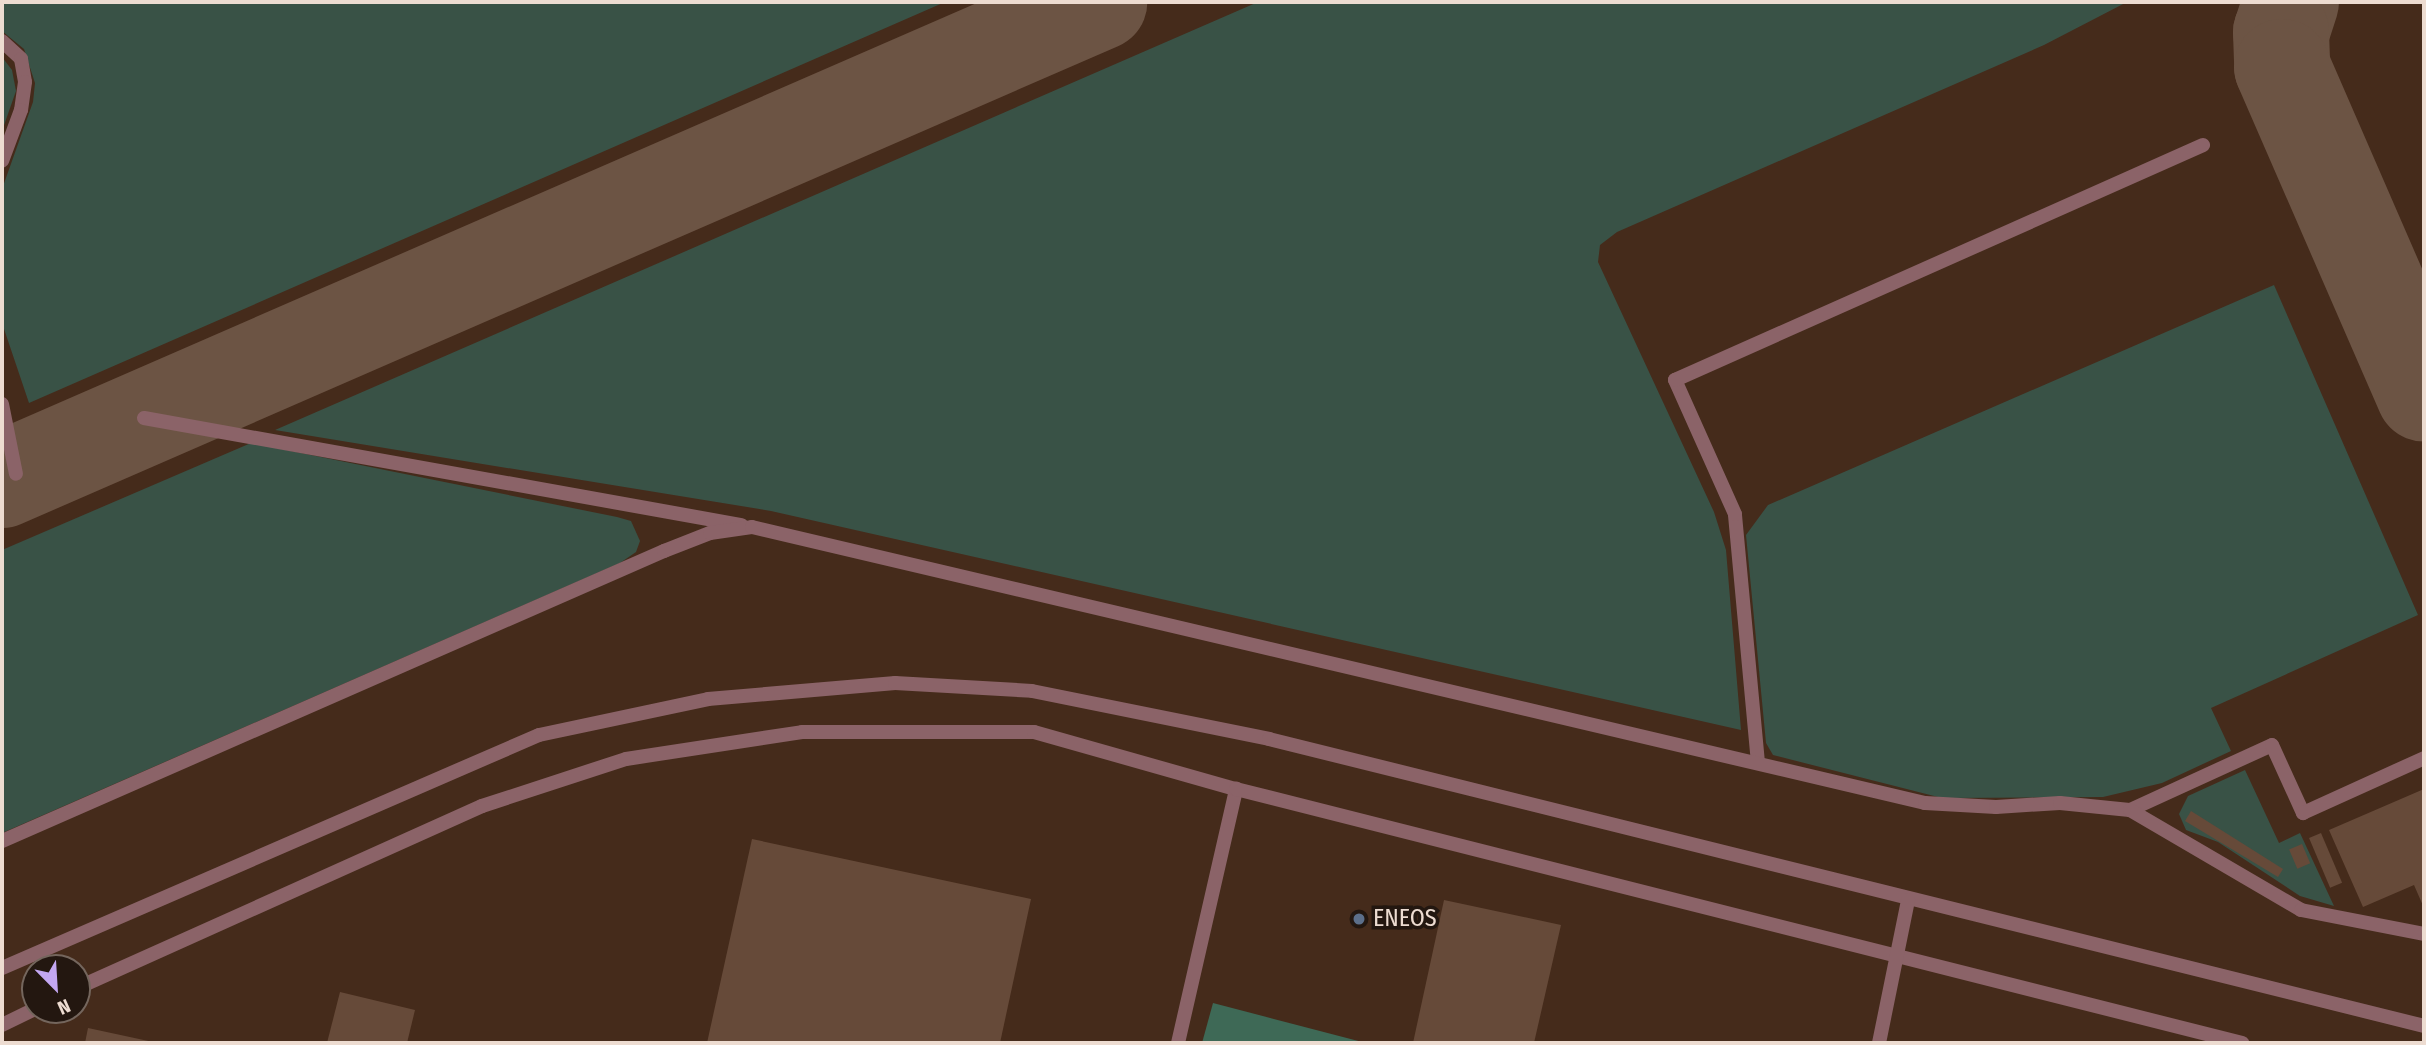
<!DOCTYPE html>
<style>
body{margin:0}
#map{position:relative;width:2426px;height:1045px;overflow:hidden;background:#452b1b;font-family:"Fira Sans Condensed",sans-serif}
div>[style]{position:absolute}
.green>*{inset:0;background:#395246}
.forest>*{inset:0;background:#3e6956}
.taxiway>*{height:96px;margin:-48px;padding:0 48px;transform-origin:48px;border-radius:48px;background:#6c5444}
.building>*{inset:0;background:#664a39;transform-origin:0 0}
.service>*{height:14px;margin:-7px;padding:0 7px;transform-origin:7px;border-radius:7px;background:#8b6368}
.minor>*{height:14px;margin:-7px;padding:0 7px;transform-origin:7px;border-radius:7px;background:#8b6368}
.tertiary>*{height:14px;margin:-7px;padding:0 7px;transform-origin:7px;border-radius:7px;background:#8b6368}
.dots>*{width:19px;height:19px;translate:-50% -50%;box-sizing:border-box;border:4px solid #231710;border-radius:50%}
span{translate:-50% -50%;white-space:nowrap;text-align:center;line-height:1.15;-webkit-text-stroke:7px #231710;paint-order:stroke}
.poi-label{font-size:24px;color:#eddcd1}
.left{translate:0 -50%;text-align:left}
.frame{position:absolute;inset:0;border:4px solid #eddcd1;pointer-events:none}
.north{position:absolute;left:21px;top:954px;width:70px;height:70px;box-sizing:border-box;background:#231710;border:2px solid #74665d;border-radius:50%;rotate:156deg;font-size:19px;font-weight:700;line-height:28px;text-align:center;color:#eddcd1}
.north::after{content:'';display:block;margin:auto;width:24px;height:32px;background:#c3a7f2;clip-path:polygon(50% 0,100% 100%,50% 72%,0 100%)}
</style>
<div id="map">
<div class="green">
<div style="clip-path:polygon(2px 2px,945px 2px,29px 403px,2px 323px,2px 189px,33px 102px,35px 83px,24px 49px,2px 31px)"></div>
<div style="clip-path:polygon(1258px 2px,2127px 2px,2044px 45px,1617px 232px,1600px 245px,1598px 262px,1714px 512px,1726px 550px,1741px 730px,771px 511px,275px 430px)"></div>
<div style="clip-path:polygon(2px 57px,12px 70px,16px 91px,2px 131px)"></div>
<div style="clip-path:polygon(2274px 285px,2418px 615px,2211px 708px,2231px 751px,2162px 783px,2103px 797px,1942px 798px,1773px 755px,1766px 743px,1746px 535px,1768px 505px)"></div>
<div style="clip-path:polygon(251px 443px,617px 517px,631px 521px,640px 541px,636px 552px,620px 563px,2px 833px,2px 550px)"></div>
<div style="clip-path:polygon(2245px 770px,2279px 843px,2300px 833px,2334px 906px,2300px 896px,2218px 842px,2186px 830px,2179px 814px,2188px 796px)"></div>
</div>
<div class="forest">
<div style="clip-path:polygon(1213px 1003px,1366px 1043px,1202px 1043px)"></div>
</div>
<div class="taxiway">
<div style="left:2291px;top:2px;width:32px;rotate:108deg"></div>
<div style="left:2281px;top:32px;width:35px;rotate:88deg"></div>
<div style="left:2282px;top:67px;width:356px;rotate:66.5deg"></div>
<div style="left:2px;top:480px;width:1197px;rotate:-23.54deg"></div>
</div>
<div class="building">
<div style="clip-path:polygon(2424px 789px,2424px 908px,2414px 885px,2363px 907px,2329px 830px)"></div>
<div style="clip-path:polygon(2191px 811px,2283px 869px,2278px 877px,2185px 821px)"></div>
<div style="left:2321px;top:833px;width:54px;height:13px;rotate:67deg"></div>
<div style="clip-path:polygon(752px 839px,1031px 899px,1000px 1043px,707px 1043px)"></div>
<div style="left:2302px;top:844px;width:21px;height:14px;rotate:67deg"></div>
<div style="clip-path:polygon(1444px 900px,1561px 925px,1534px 1043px,1413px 1043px)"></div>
<div style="clip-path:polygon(340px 992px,415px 1010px,407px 1043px,327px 1043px)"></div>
<div style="clip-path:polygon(88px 1028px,153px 1042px,153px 1043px,85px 1043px)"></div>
</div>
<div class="service">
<div style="left:2px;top:41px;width:26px;rotate:43deg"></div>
<div style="left:21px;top:59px;width:23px;rotate:80deg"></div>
<div style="left:25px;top:82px;width:28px;rotate:98deg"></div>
<div style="left:21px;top:110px;width:54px;rotate:110.4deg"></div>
<div style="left:2px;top:404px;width:71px;rotate:78.7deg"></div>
<div style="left:144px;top:418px;width:607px;rotate:10.16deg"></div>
<div style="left:1758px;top:763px;width:250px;rotate:-95.3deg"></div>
<div style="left:1735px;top:514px;width:147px;rotate:-114.1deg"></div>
<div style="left:1675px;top:380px;width:578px;rotate:-23.99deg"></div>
<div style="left:2130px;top:810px;width:156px;rotate:-24.6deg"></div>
<div style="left:2272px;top:745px;width:75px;rotate:65.5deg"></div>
<div style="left:2303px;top:813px;width:133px;rotate:-24.4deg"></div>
<div style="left:2px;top:841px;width:723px;rotate:-23.66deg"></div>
<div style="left:664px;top:551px;width:49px;rotate:-21.4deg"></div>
<div style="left:710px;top:533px;width:42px;rotate:-8.1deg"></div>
<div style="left:752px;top:527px;width:1205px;rotate:13.24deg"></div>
<div style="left:1925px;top:803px;width:71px;rotate:3.2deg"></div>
<div style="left:1996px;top:807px;width:64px;rotate:-3.6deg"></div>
<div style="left:2060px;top:803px;width:70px;rotate:5.7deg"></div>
<div style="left:2130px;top:810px;width:198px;rotate:30.3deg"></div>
<div style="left:2301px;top:910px;width:125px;rotate:11deg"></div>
</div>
<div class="minor">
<div style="left:1178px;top:1043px;width:261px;rotate:-77.1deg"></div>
</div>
<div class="tertiary">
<div style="left:2px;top:968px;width:585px;rotate:-23.46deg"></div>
<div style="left:539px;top:735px;width:173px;rotate:-12deg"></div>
<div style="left:708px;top:699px;width:188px;rotate:-4.9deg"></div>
<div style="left:895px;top:683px;width:137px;rotate:3.3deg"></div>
<div style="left:1032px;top:691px;width:242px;rotate:11.4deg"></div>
<div style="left:1269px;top:739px;width:1190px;rotate:13.95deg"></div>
<div style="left:77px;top:988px;width:444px;rotate:-24.2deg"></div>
<div style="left:482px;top:806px;width:151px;rotate:-18.1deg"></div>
<div style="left:626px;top:759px;width:178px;rotate:-8.7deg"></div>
<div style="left:802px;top:732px;width:232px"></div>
<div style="left:1034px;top:732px;width:210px;rotate:15.8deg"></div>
<div style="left:1236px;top:789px;width:1038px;rotate:14.17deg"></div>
<div style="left:2px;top:1025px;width:37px;rotate:-26deg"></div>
<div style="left:1879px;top:1043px;width:146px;rotate:-78.5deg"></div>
</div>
<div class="dots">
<div style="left:1359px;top:919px;background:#5c6f8a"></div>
</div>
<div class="poi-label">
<span class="left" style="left:1373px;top:919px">ENEOS</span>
</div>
<div class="frame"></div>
<div class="north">N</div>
</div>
